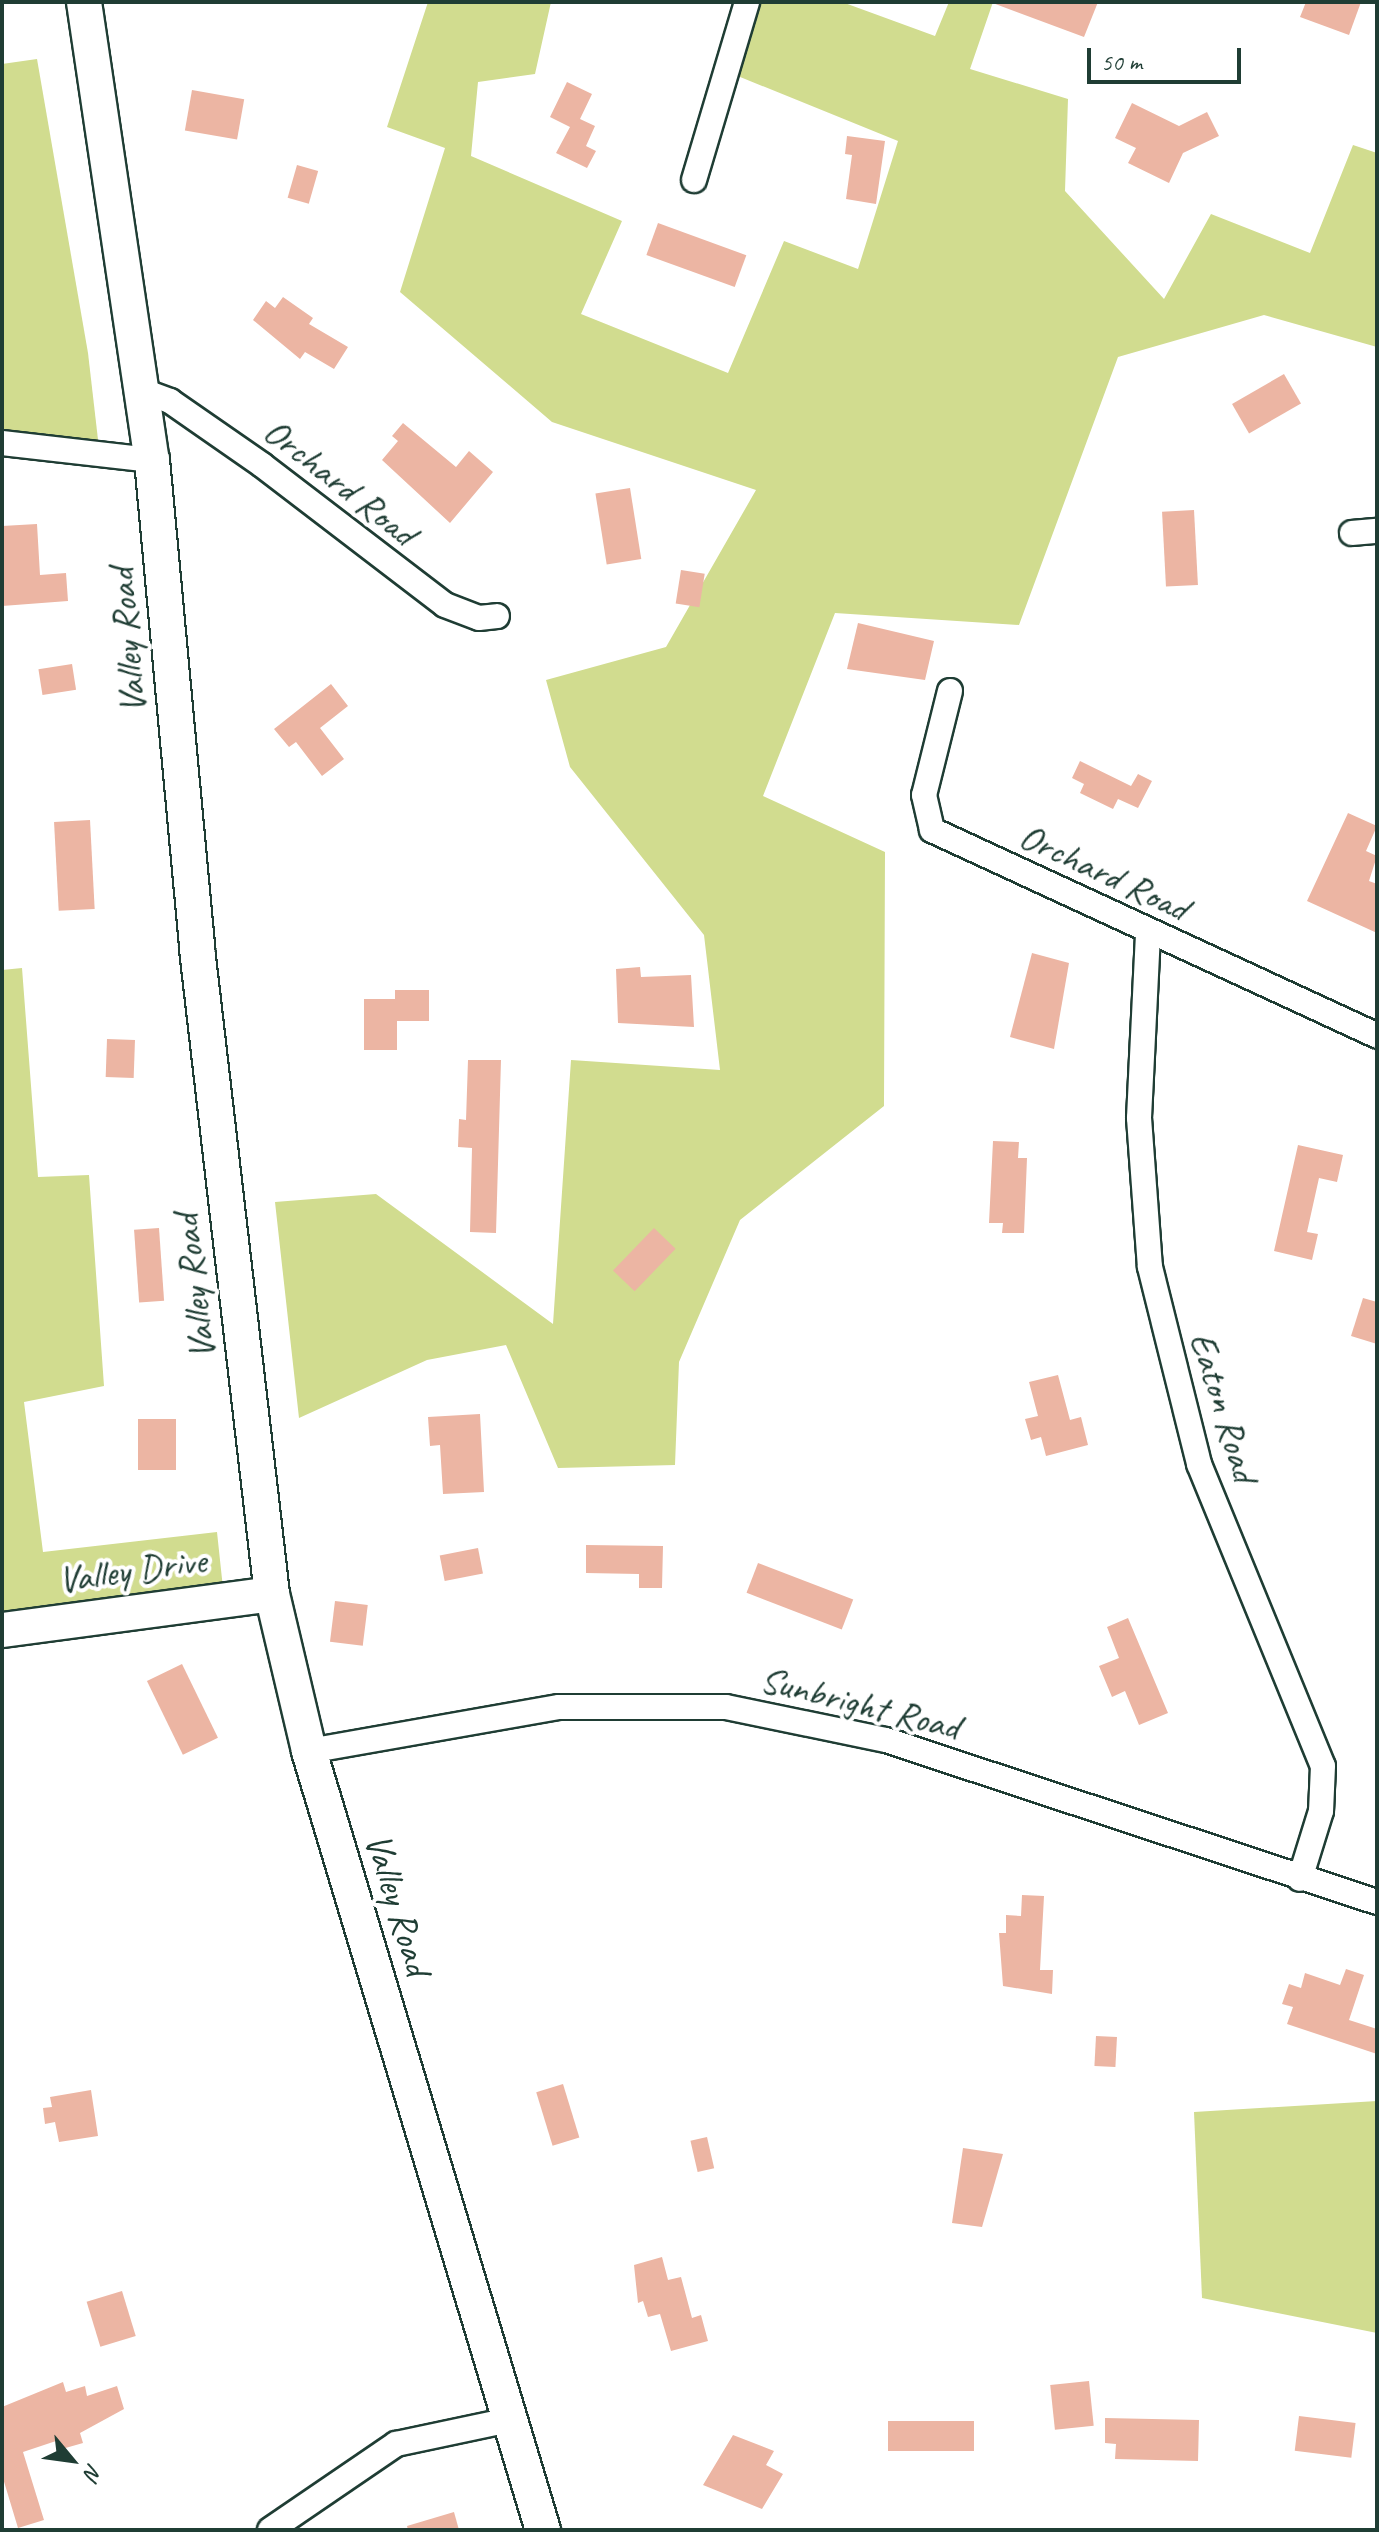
<!DOCTYPE html>
<style>
body{margin:0}
#map{position:relative;width:1379px;height:2532px;overflow:hidden;background:#fff;font-family:Caveat,sans-serif}
div>[style]{position:absolute}
.green>*{inset:0;background:#d1dc8f}
.building>*{inset:0;background:#ecb5a3;transform-origin:0 0}
.roads{filter:drop-shadow(2px 0 #1f3d34) drop-shadow(-2px 0 #1f3d34) drop-shadow(0 2px #1f3d34) drop-shadow(0 -2px #1f3d34)}
.street>*{height:24px;margin:-12px;padding:0 12px;transform-origin:12px;border-radius:12px;background:#fff}
.secondary>*{height:34px;margin:-17px;padding:0 17px;transform-origin:17px;border-radius:17px;background:#fff}
span{translate:-50% -50%;white-space:nowrap;text-align:center;line-height:1.15;-webkit-text-stroke:8px #fff;paint-order:stroke}
.street-label{font-size:38px;color:#1f3d34}
.frame{position:absolute;inset:0;border:4px solid #1f3d34;pointer-events:none}
.north{position:absolute;left:32px;top:2420px;width:80px;height:80px;-webkit-text-stroke:6px #fff;paint-order:stroke;rotate:119deg;font-size:22px;font-weight:700;line-height:32px;text-align:center;color:#1f3d34}
.north::after{content:'';display:block;margin:auto;width:28px;height:36px;background:#1f3d34;clip-path:polygon(50% 0,100% 100%,50% 72%,0 100%)}
.scale{position:absolute;left:1087px;top:48px;width:154px;height:36px;box-sizing:border-box;border:4px solid #1f3d34;border-top:0;padding-left:10px;font-size:24px;line-height:28px;white-space:nowrap;color:#1f3d34;-webkit-text-stroke:6px #fff;paint-order:stroke}
</style>
<div id="map">
<div class="green">
<div style="clip-path:polygon(428px 2px,551px 2px,535px 74px,478px 82px,471px 156px,622px 221px,581px 314px,728px 373px,784px 241px,858px 269px,898px 141px,723px 70px,745px 2px,842px 2px,935px 36px,949px 2px,993px 2px,970px 69px,1068px 99px,1065px 191px,1164px 299px,1211px 214px,1310px 253px,1353px 145px,1377px 153px,1377px 347px,1264px 315px,1118px 357px,1019px 625px,835px 613px,763px 796px,885px 852px,884px 1106px,740px 1220px,679px 1362px,675px 1465px,558px 1468px,506px 1345px,427px 1360px,299px 1418px,275px 1202px,376px 1194px,553px 1324px,571px 1060px,720px 1070px,704px 935px,570px 767px,546px 680px,666px 647px,756px 490px,552px 422px,400px 292px,445px 148px,387px 127px)"></div>
<div style="clip-path:polygon(37px 59px,88px 353px,100px 457px,2px 441px,2px 64px)"></div>
<div style="clip-path:polygon(22px 968px,38px 1177px,89px 1175px,104px 1386px,24px 1402px,43px 1552px,217px 1532px,225px 1607px,2px 1632px,2px 970px)"></div>
<div style="clip-path:polygon(1377px 2101px,1377px 2333px,1202px 2298px,1194px 2112px)"></div>
</div>
<div class="building">
<div style="clip-path:polygon(990px 2px,1098px 2px,1084px 37px)"></div>
<div style="clip-path:polygon(1306px 2px,1361px 2px,1349px 35px,1300px 17px)"></div>
<div style="clip-path:polygon(567px 82px,592px 94px,580px 119px,595px 126px,586px 146px,596px 151px,587px 168px,556px 153px,570px 127px,550px 117px)"></div>
<div style="left:192px;top:90px;width:53px;height:41px;rotate:10deg"></div>
<div style="clip-path:polygon(1132px 103px,1179px 126px,1207px 112px,1219px 136px,1183px 153px,1169px 183px,1128px 163px,1136px 148px,1115px 138px)"></div>
<div style="clip-path:polygon(847px 136px,885px 141px,876px 204px,846px 199px,852px 155px,845px 154px)"></div>
<div style="left:297px;top:165px;width:22px;height:34px;rotate:16deg"></div>
<div style="left:658px;top:223px;width:94px;height:34px;rotate:20deg"></div>
<div style="clip-path:polygon(283px 297px,313px 318px,309px 324px,348px 347px,334px 369px,305px 352px,300px 359px,253px 320px,266px 301px,275px 308px)"></div>
<div style="left:1284px;top:374px;width:34px;height:60px;rotate:60deg"></div>
<div style="clip-path:polygon(403px 423px,456px 467px,469px 451px,493px 472px,450px 523px,382px 460px,398px 441px,392px 436px)"></div>
<div style="left:630px;top:488px;width:72px;height:35px;rotate:81deg"></div>
<div style="left:1194px;top:510px;width:75px;height:32px;rotate:87deg"></div>
<div style="clip-path:polygon(37px 524px,40px 575px,66px 573px,68px 601px,2px 606px,2px 526px)"></div>
<div style="left:681px;top:570px;width:24px;height:34px;rotate:9deg"></div>
<div style="clip-path:polygon(858px 623px,934px 641px,925px 680px,847px 669px)"></div>
<div style="left:72px;top:664px;width:26px;height:34px;rotate:81deg"></div>
<div style="clip-path:polygon(331px 684px,348px 706px,320px 728px,344px 759px,322px 776px,296px 742px,289px 747px,274px 729px)"></div>
<div style="clip-path:polygon(1080px 761px,1131px 786px,1138px 774px,1152px 781px,1138px 808px,1118px 799px,1113px 809px,1080px 793px,1084px 784px,1072px 778px)"></div>
<div style="clip-path:polygon(1348px 813px,1377px 826px,1366px 851px,1377px 856px,1369px 881px,1377px 884px,1377px 933px,1307px 901px)"></div>
<div style="left:90px;top:820px;width:89px;height:36px;rotate:87deg"></div>
<div style="clip-path:polygon(1032px 953px,1069px 963px,1054px 1049px,1010px 1037px)"></div>
<div style="clip-path:polygon(640px 967px,641px 977px,691px 975px,694px 1027px,618px 1023px,616px 969px)"></div>
<div style="clip-path:polygon(395px 990px,429px 990px,429px 1021px,397px 1021px,397px 1050px,364px 1050px,364px 999px,395px 999px)"></div>
<div style="left:107px;top:1039px;width:28px;height:38px;rotate:2deg"></div>
<div style="clip-path:polygon(468px 1060px,501px 1060px,496px 1233px,470px 1232px,472px 1148px,458px 1147px,459px 1119px,466px 1120px)"></div>
<div style="clip-path:polygon(993px 1141px,1019px 1142px,1018px 1158px,1027px 1158px,1024px 1233px,1002px 1233px,1003px 1223px,989px 1223px)"></div>
<div style="clip-path:polygon(1298px 1145px,1343px 1155px,1337px 1182px,1319px 1178px,1307px 1232px,1318px 1234px,1312px 1260px,1274px 1251px)"></div>
<div style="left:159px;top:1228px;width:73px;height:25px;rotate:86deg"></div>
<div style="left:654px;top:1228px;width:30px;height:59px;rotate:44deg"></div>
<div style="clip-path:polygon(1363px 1298px,1377px 1302px,1377px 1344px,1351px 1336px)"></div>
<div style="clip-path:polygon(1058px 1375px,1070px 1420px,1081px 1417px,1088px 1445px,1046px 1456px,1041px 1437px,1031px 1440px,1025px 1419px,1038px 1416px,1029px 1382px)"></div>
<div style="clip-path:polygon(480px 1414px,484px 1492px,443px 1494px,440px 1445px,430px 1446px,428px 1417px)"></div>
<div style="left:138px;top:1419px;width:38px;height:51px"></div>
<div style="clip-path:polygon(586px 1545px,663px 1546px,662px 1588px,639px 1588px,639px 1574px,586px 1573px)"></div>
<div style="left:478px;top:1548px;width:26px;height:39px;rotate:79deg"></div>
<div style="left:758px;top:1563px;width:102px;height:32px;rotate:21deg"></div>
<div style="left:335px;top:1601px;width:33px;height:41px;rotate:7deg"></div>
<div style="clip-path:polygon(1128px 1618px,1168px 1713px,1139px 1725px,1125px 1691px,1112px 1697px,1099px 1666px,1119px 1658px,1107px 1627px)"></div>
<div style="left:182px;top:1664px;width:82px;height:39px;rotate:64deg"></div>
<div style="clip-path:polygon(1022px 1895px,1044px 1896px,1040px 1970px,1053px 1970px,1052px 1994px,1003px 1986px,999px 1933px,1006px 1933px,1006px 1915px,1021px 1916px)"></div>
<div style="clip-path:polygon(1346px 1969px,1364px 1975px,1349px 2020px,1377px 2029px,1377px 2054px,1287px 2024px,1293px 2007px,1282px 2004px,1289px 1984px,1301px 1988px,1305px 1973px,1340px 1985px)"></div>
<div style="left:1096px;top:2036px;width:21px;height:30px;rotate:3deg"></div>
<div style="left:563px;top:2084px;width:56px;height:28px;rotate:73deg"></div>
<div style="clip-path:polygon(91px 2090px,98px 2136px,59px 2142px,55px 2122px,45px 2124px,43px 2108px,52px 2107px,50px 2097px)"></div>
<div style="left:707px;top:2137px;width:32px;height:17px;rotate:77deg"></div>
<div style="clip-path:polygon(963px 2148px,1003px 2154px,982px 2227px,952px 2223px)"></div>
<div style="clip-path:polygon(662px 2257px,668px 2280px,681px 2277px,692px 2318px,701px 2315px,708px 2341px,671px 2351px,660px 2314px,648px 2317px,643px 2301px,638px 2303px,634px 2265px)"></div>
<div style="left:122px;top:2291px;width:47px;height:37px;rotate:73deg"></div>
<div style="left:1089px;top:2381px;width:45px;height:39px;rotate:84deg"></div>
<div style="clip-path:polygon(63px 2382px,66px 2392px,85px 2386px,87px 2396px,117px 2386px,124px 2409px,80px 2433px,83px 2443px,62px 2449px,59px 2440px,23px 2452px,44px 2520px,18px 2528px,2px 2475px,2px 2407px)"></div>
<div style="left:1299px;top:2416px;width:57px;height:35px;rotate:7deg"></div>
<div style="clip-path:polygon(1105px 2418px,1199px 2420px,1198px 2461px,1115px 2459px,1116px 2444px,1105px 2443px)"></div>
<div style="left:888px;top:2421px;width:86px;height:30px"></div>
<div style="clip-path:polygon(733px 2435px,774px 2451px,766px 2465px,783px 2474px,762px 2509px,703px 2485px)"></div>
<div style="clip-path:polygon(454px 2512px,459px 2530px,408px 2530px,407px 2526px)"></div>
</div>
<div class="roads">
<div class="street">
<div style="left:694px;top:180px;width:186px;rotate:-73.4deg"></div>
<div style="left:143px;top:391px;width:29px;rotate:20deg"></div>
<div style="left:170px;top:401px;width:112px;rotate:34.8deg"></div>
<div style="left:262px;top:465px;width:230px;rotate:37.4deg"></div>
<div style="left:445px;top:605px;width:36px;rotate:21deg"></div>
<div style="left:479px;top:618px;width:18px;rotate:-6deg"></div>
<div style="left:2px;top:443px;width:151px;rotate:6.5deg"></div>
<div style="left:1352px;top:533px;width:25px;rotate:-5deg"></div>
<div style="left:950px;top:691px;width:107px;rotate:104deg"></div>
<div style="left:924px;top:795px;width:36px;rotate:77deg"></div>
<div style="left:932px;top:830px;width:490px;rotate:24.8deg"></div>
<div style="left:1148px;top:934px;width:184px;rotate:92.8deg"></div>
<div style="left:1139px;top:1118px;width:149px;rotate:85.8deg"></div>
<div style="left:1150px;top:1267px;width:203px;rotate:76deg"></div>
<div style="left:1199px;top:1464px;width:326px;rotate:67.7deg"></div>
<div style="left:1323px;top:1766px;width:45px;rotate:92.5deg"></div>
<div style="left:1321px;top:1811px;width:71px;rotate:107.2deg"></div>
<div style="left:309px;top:1751px;width:254px;rotate:-10deg"></div>
<div style="left:559px;top:1707px;width:167px"></div>
<div style="left:726px;top:1707px;width:163px;rotate:11.7deg"></div>
<div style="left:886px;top:1740px;width:517px;rotate:18.26deg"></div>
<div style="left:270px;top:2530px;width:153px;rotate:-34.3deg"></div>
<div style="left:396px;top:2444px;width:116px;rotate:-12deg"></div>
</div>
<div class="secondary">
<div style="left:84px;top:2px;width:463px;rotate:81.6deg"></div>
<div style="left:152px;top:460px;width:491px;rotate:84.7deg"></div>
<div style="left:197px;top:949px;width:649px;rotate:83.37deg"></div>
<div style="left:272px;top:1594px;width:161px;rotate:76.7deg"></div>
<div style="left:309px;top:1751px;width:813px;rotate:73.28deg"></div>
<div style="left:2px;top:1630px;width:272px;rotate:-7.6deg"></div>
</div>
</div>
<div class="street-label">
<span style="left:340px;top:482px;rotate:38deg">Orchard Road</span>
<span style="left:127px;top:641px;rotate:-95deg">Valley Road</span>
<span style="left:1104px;top:872px;rotate:25deg">Orchard Road</span>
<span style="left:194px;top:1287px;rotate:-97deg">Valley Road</span>
<span style="left:1224px;top:1407px;rotate:73deg">Eaton Road</span>
<span style="left:132px;top:1570px;rotate:-8deg">Valley Drive</span>
<span style="left:860px;top:1703px;rotate:14deg">Sunbright Road</span>
<span style="left:398px;top:1904px;rotate:73deg">Valley Road</span>
</div>
<div class="frame"></div>
<div class="north">N</div>
<div class="scale">50 m</div>
</div>
